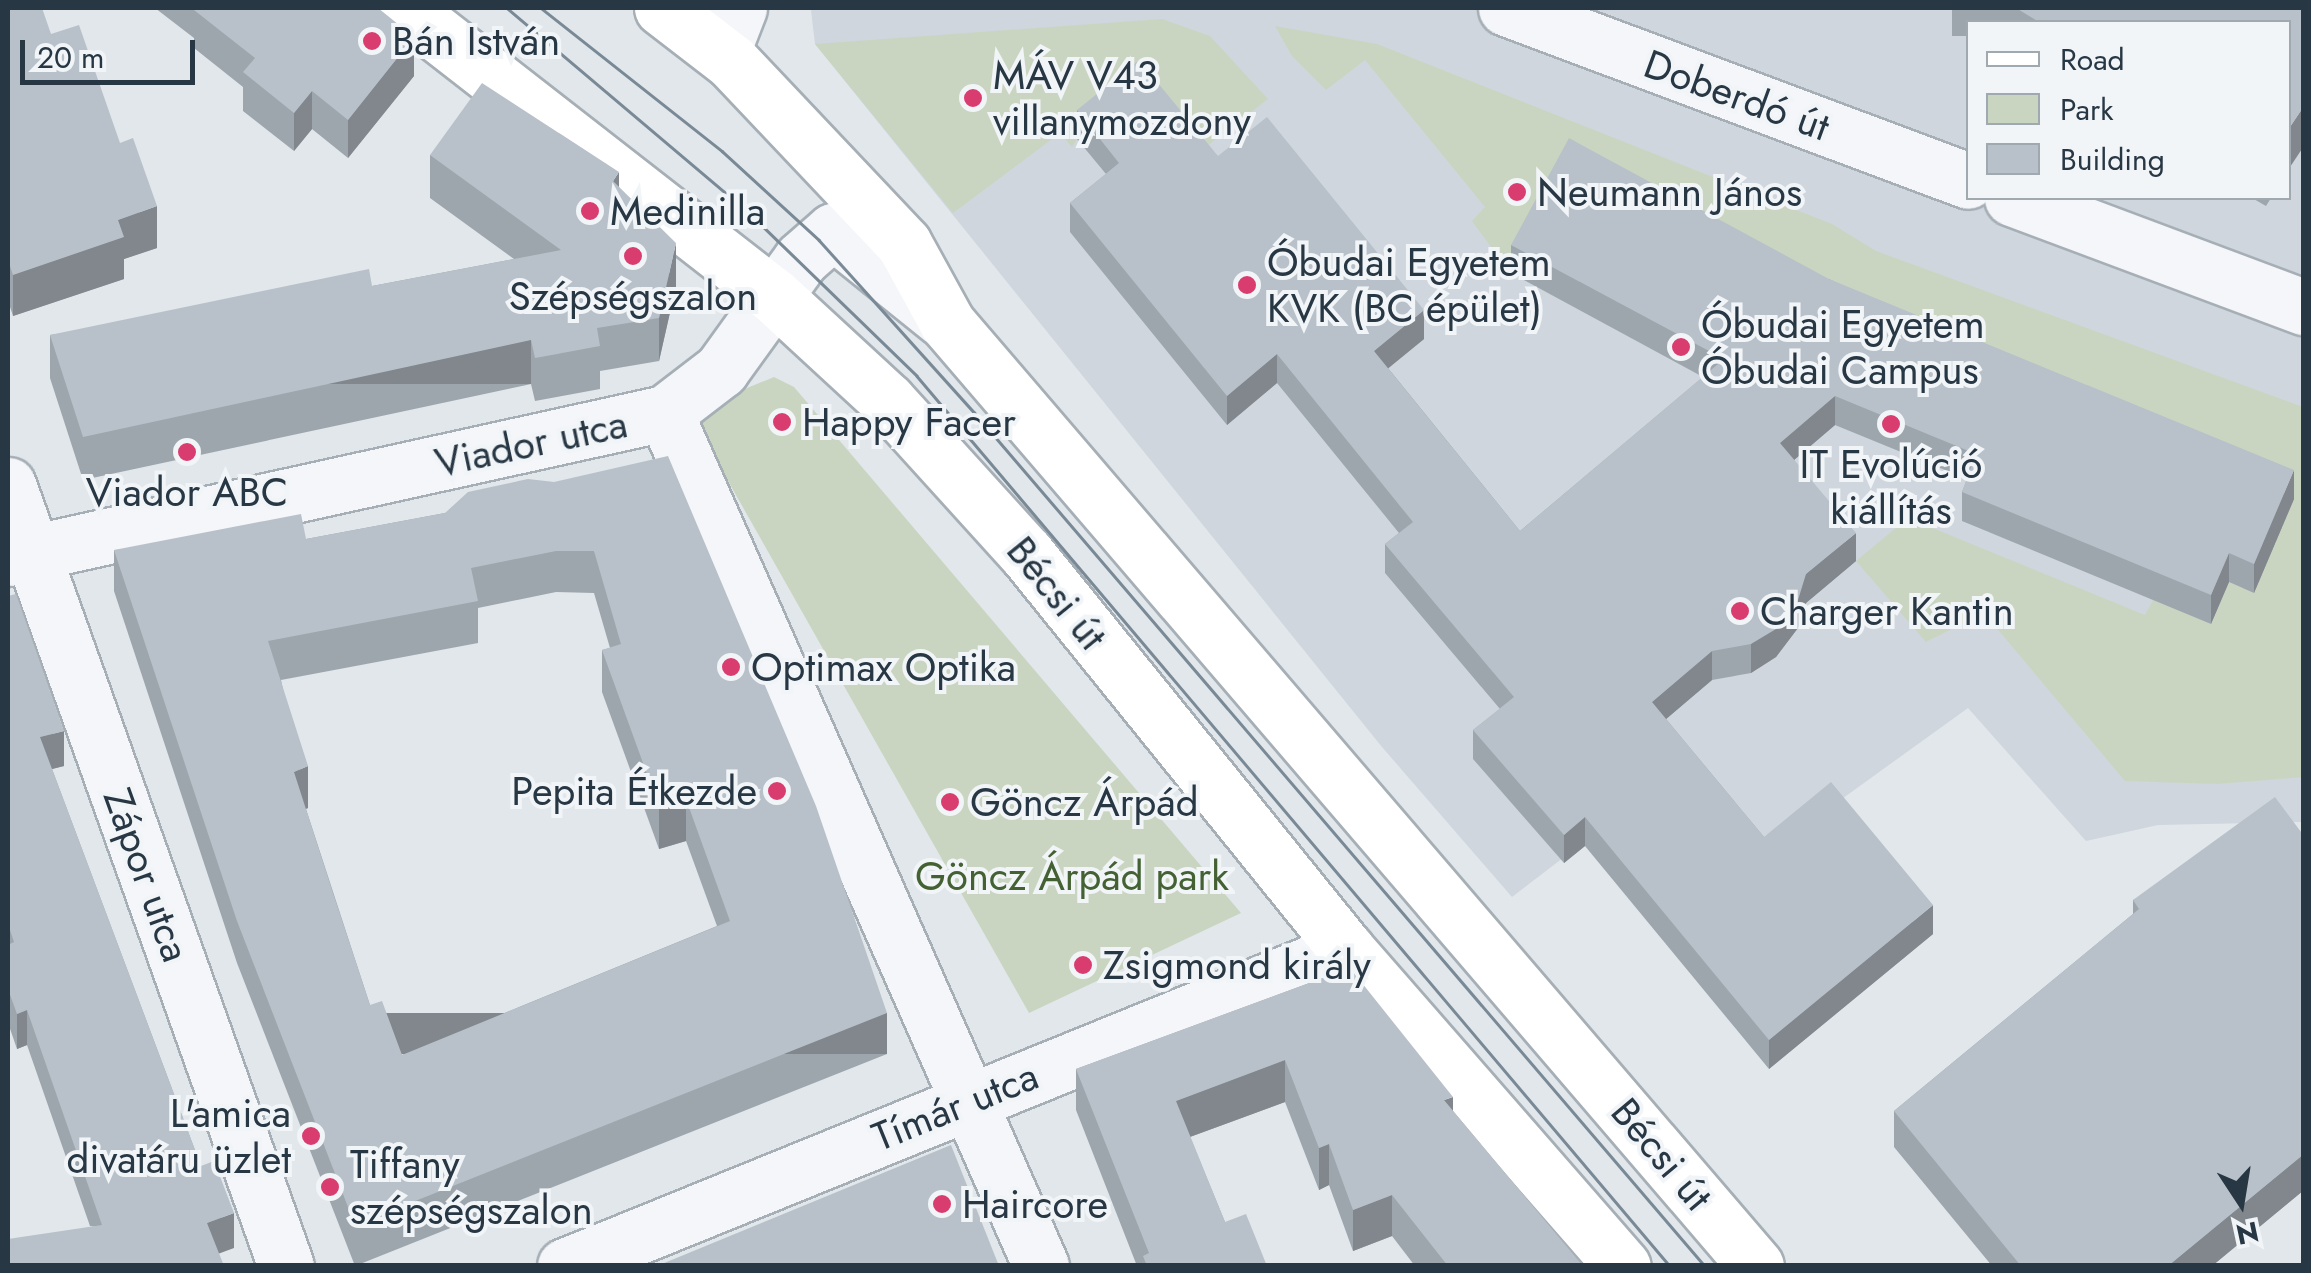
<!DOCTYPE html>
<meta charset="utf-8">
<style>
body{margin:0}
#map{position:relative;width:2311px;height:1273px;overflow:hidden;background:#e1e7eb;font-family:Jost,sans-serif}
div>[style]{position:absolute}
.built>*{inset:0;background:#cfd6dd}
.green>*{inset:0;background:#cad5c1}
.roads{filter:drop-shadow(2px 0 #a6afb6) drop-shadow(-2px 0 #a6afb6) drop-shadow(0 2px #a6afb6) drop-shadow(0 -2px #a6afb6)}
.minor>*{height:55px;margin:-27.5px;padding:0 27.5px;transform-origin:27.5px;border-radius:27.5px;background:#f4f6f9}
.major>*{height:55px;margin:-27.5px;padding:0 27.5px;transform-origin:27.5px;border-radius:27.5px;background:#fff}
.tram>*{height:2.5px;margin:-1.25px;padding:0 1.25px;transform-origin:1.25px;border-radius:1.25px;background:#798996}
.wall>*{inset:0;background:#9ea6ad;transform-origin:0 0}
.shaded-wall>*{inset:0;background:#81878d;transform-origin:0 0}
.building>*{inset:0;background:#b8c1c9}
.dots>*{width:28px;height:28px;translate:-50% -50%;box-sizing:border-box;border:5px solid #f1f5f8;border-radius:50%}
span{translate:-50% -50%;white-space:nowrap;text-align:center;line-height:1.15;-webkit-text-stroke:8px #f1f5f8;paint-order:stroke}
.poi-label{font-size:40px;color:#283744}
.left{translate:0 -50%;text-align:left}
.right{translate:-100% -50%;text-align:right}
.street-label{font-size:40px;color:#283744}
.park-label{font-size:40px;color:#446134}
.frame{position:absolute;inset:0;border:10px solid #283744;pointer-events:none}
.legend{position:absolute;left:1966px;top:20px;width:325px;height:180px;box-sizing:border-box;background:#f1f5f8;border:2px solid #a1a9b0;margin:0;padding:12px 18px;list-style:none;font-size:30px;color:#283744}
.legend li{display:flex;align-items:center;gap:20px;height:50px}
.legend b{width:50px;border:2px solid #a1a9b0}
.north{position:absolute;left:2191px;top:1153px;width:100px;height:100px;-webkit-text-stroke:8px #f1f5f8;paint-order:stroke;rotate:168deg;font-size:28px;font-weight:700;line-height:40px;text-align:center;color:#283744}
.north::after{content:'';display:block;margin:auto;width:35px;height:45px;background:#283744;clip-path:polygon(50% 0,100% 100%,50% 72%,0 100%)}
.scale{position:absolute;left:20px;top:40px;width:175px;height:45px;box-sizing:border-box;border:5px solid #283744;border-top:0;padding-left:12px;font-size:30px;line-height:35px;white-space:nowrap;color:#283744;-webkit-text-stroke:8px #f1f5f8;paint-order:stroke}
</style>
<div id="map">
<div class="built">
<div style="clip-path:polygon(evenodd,828px 8px,2303px 8px,2303px 822px,2158px 825px,2086px 841px,1968px 708px,1764px 855px,1644px 796px,1512px 897px,1382px 747px,815px 44px,811px 10px,828px 8px,1968px 22px,2288px 22px,2288px 198px,1968px 198px,1968px 22px)"></div>
</div>
<div class="green">
<div style="clip-path:polygon(1162px 19px,1210px 36px,1268px 99px,1194px 156px,1077px 139px,1072px 147px,1060px 133px,953px 213px,815px 44px)"></div>
<div style="clip-path:polygon(1275px 26px,1377px 44px,1832px 224px,1876px 251px,2303px 407px,2303px 777px,2217px 784px,2125px 781px,1984px 613px,1926px 642px,1856px 561px,1908px 518px,2145px 615px,2153px 600px,2211px 624px,2229px 582px,2254px 592px,2293px 499px,1568px 168px,1510px 273px,1472px 221px,1485px 207px,1365px 60px,1326px 90px,1292px 56px)"></div>
<div style="clip-path:polygon(774px 377px,794px 387px,1241px 913px,1029px 1013px,689px 412px)"></div>
</div>
<div class="roads">
<div class="minor">
<div style="left:1506px;top:8px;width:493px;rotate:20.5deg"></div>
<div style="left:722px;top:52px;width:47px;rotate:-68.9deg"></div>
<div style="left:2012px;top:198px;width:312px;rotate:20.5deg"></div>
<div style="left:665px;top:413px;width:932px;rotate:66.21deg"></div>
<div style="left:8px;top:485px;width:829px;rotate:70.41deg"></div>
<div style="left:8px;top:558px;width:673px;rotate:-12.45deg"></div>
<div style="left:665px;top:413px;width:71px;rotate:-37.5deg"></div>
<div style="left:721px;top:370px;width:137px;rotate:-54.2deg"></div>
<div style="left:801px;top:259px;width:43px;rotate:-41.2deg"></div>
<div style="left:833px;top:231px;width:140px;rotate:38.9deg"></div>
<div style="left:565px;top:1266px;width:843px;rotate:-22.09deg"></div>
</div>
<div class="major">
<div style="left:404px;top:8px;width:467px;rotate:37.9deg"></div>
<div style="left:773px;top:295px;width:156px;rotate:42.7deg"></div>
<div style="left:888px;top:401px;width:205px;rotate:47.8deg"></div>
<div style="left:1026px;top:553px;width:509px;rotate:51.06deg"></div>
<div style="left:1346px;top:949px;width:421px;rotate:48.9deg"></div>
<div style="left:662px;top:8px;width:88px;rotate:37.6deg"></div>
<div style="left:732px;top:62px;width:250px;rotate:46.6deg"></div>
<div style="left:904px;top:244px;width:91px;rotate:61.2deg"></div>
<div style="left:948px;top:324px;width:1241px;rotate:49.38deg"></div>
</div>
</div>
<div class="tram">
<div style="left:507px;top:8px;width:313px;rotate:40.2deg"></div>
<div style="left:746px;top:210px;width:238px;rotate:44.1deg"></div>
<div style="left:917px;top:376px;width:1166px;rotate:49.77deg"></div>
<div style="left:541px;top:8px;width:231px;rotate:38.3deg"></div>
<div style="left:722px;top:151px;width:132px;rotate:42.5deg"></div>
<div style="left:819px;top:240px;width:232px;rotate:48deg"></div>
<div style="left:974px;top:412px;width:1124px;rotate:49.44deg"></div>
</div>
<div class="wall">
<div style="clip-path:polygon(8px 8px,51px 34px,157px 248px,124px 259px,124px 279px,13px 316px,8px 301px)"></div>
<div style="clip-path:polygon(155px 8px,378px 8px,414px 76px,348px 158px,312px 129px,294px 151px,243px 111px,243px 87px,194px 48px,194px 38px)"></div>
<div style="left:1952px;top:8px;width:352px;height:28px"></div>
<div style="clip-path:polygon(1077px 110px,1218px 156px,1424px 339px,1388px 368px,1520px 531px,1703px 377px,1511px 273px,1511px 245px,1829px 279px,2294px 499px,2254px 593px,2229px 582px,2211px 624px,1962px 521px,1962px 492px,1967px 479px,1835px 425px,1794px 460px,1856px 561px,1806px 603px,1798px 628px,1776px 657px,1751px 673px,1712px 680px,1666px 719px,1764px 837px,1933px 934px,1769px 1069px,1585px 846px,1564px 863px,1473px 759px,1473px 730px,1500px 709px,1385px 573px,1385px 544px,1399px 533px,1277px 383px,1227px 425px,1070px 232px,1070px 203px,1106px 174px,1077px 139px)"></div>
<div style="clip-path:polygon(430px 155px,619px 187px,676px 286px,659px 361px,600px 371px,600px 389px,535px 401px,531px 384px,83px 480px,50px 378px,50px 335px,372px 286px,514px 259px,430px 198px)"></div>
<div style="clip-path:polygon(2252px 198px,2271px 198px,2266px 206px)"></div>
<div style="clip-path:polygon(evenodd,554px 482px,887px 1054px,355px 1266px,237px 963px,114px 591px,114px 550px,306px 539px,445px 513px,554px 482px,556px 592px,594px 593px,610px 648px,602px 650px,602px 692px,659px 849px,686px 841px,717px 926px,402px 1055px,370px 1005px,306px 809px,308px 808px,281px 680px,478px 643px,478px 608px,556px 592px)"></div>
<div style="clip-path:polygon(8px 596px,64px 766px,52px 769px,201px 1166px,234px 1248px,90px 1226px,27px 1045px,17px 1049px,8px 1023px)"></div>
<div style="clip-path:polygon(2304px 836px,2304px 1190px,2212px 1266px,1992px 1266px,1894px 1147px,1894px 1111px,2133px 914px,2133px 900px)"></div>
<div style="clip-path:polygon(1350px 968px,1453px 1111px,1583px 1266px,1415px 1266px,1392px 1236px,1353px 1251px,1329px 1185px,1319px 1190px,1285px 1102px,1190px 1137px,1225px 1222px,1267px 1266px,1137px 1266px,1076px 1110px,1076px 1069px)"></div>
</div>
<div class="shaded-wall">
<div style="clip-path:polygon(414px 37px,414px 76px,348px 158px,348px 120px)"></div>
<div style="clip-path:polygon(312px 91px,312px 129px,294px 151px,294px 113px)"></div>
<div style="clip-path:polygon(2304px 106px,2304px 146px,2288px 170px,2288px 130px)"></div>
<div style="clip-path:polygon(619px 172px,619px 215px,613px 181px)"></div>
<div style="clip-path:polygon(157px 206px,157px 248px,124px 259px,124px 279px,13px 316px,13px 275px,118px 220px)"></div>
<div style="clip-path:polygon(676px 243px,676px 286px,659px 361px,659px 318px)"></div>
<div style="clip-path:polygon(1424px 310px,1424px 339px,1374px 380px,1374px 351px)"></div>
<div style="left:531px;top:340px;width:44px;height:458px;rotate:90deg"></div>
<div style="clip-path:polygon(1277px 354px,1277px 383px,1227px 425px,1227px 396px)"></div>
<div style="clip-path:polygon(1835px 396px,1835px 425px,1780px 472px,1780px 443px)"></div>
<div style="clip-path:polygon(2294px 470px,2294px 499px,2254px 593px,2254px 564px)"></div>
<div style="clip-path:polygon(1856px 533px,1856px 561px,1806px 603px,1798px 628px,1776px 657px,1751px 673px,1751px 644px,1806px 574px)"></div>
<div style="clip-path:polygon(2229px 553px,2229px 582px,2211px 624px,2211px 595px)"></div>
<div style="clip-path:polygon(1712px 651px,1712px 680px,1652px 731px,1652px 702px)"></div>
<div style="clip-path:polygon(64px 731px,64px 766px,40px 772px,40px 737px)"></div>
<div style="clip-path:polygon(308px 766px,308px 808px,294px 813px,294px 772px)"></div>
<div style="clip-path:polygon(686px 799px,686px 841px,659px 849px,659px 807px)"></div>
<div style="clip-path:polygon(1585px 817px,1585px 846px,1564px 863px,1564px 835px)"></div>
<div style="clip-path:polygon(1933px 905px,1933px 934px,1769px 1069px,1769px 1040px)"></div>
<div style="clip-path:polygon(27px 1010px,27px 1045px,17px 1049px,17px 1014px)"></div>
<div style="left:887px;top:1013px;width:41px;height:573px;rotate:90deg"></div>
<div style="clip-path:polygon(1285px 1060px,1285px 1102px,1176px 1142px,1176px 1101px)"></div>
<div style="clip-path:polygon(1453px 1097px,1453px 1138px,1444px 1100px)"></div>
<div style="clip-path:polygon(1329px 1144px,1329px 1185px,1319px 1190px,1319px 1148px)"></div>
<div style="clip-path:polygon(2304px 1154px,2304px 1190px,2212px 1266px,2168px 1266px)"></div>
<div style="clip-path:polygon(1392px 1195px,1392px 1236px,1353px 1251px,1353px 1210px)"></div>
<div style="clip-path:polygon(234px 1213px,234px 1248px,207px 1258px,207px 1223px)"></div>
</div>
<div class="building">
<div style="clip-path:polygon(8px 8px,42px 8px,51px 34px,79px 25px,120px 143px,133px 138px,157px 206px,118px 220px,124px 237px,13px 275px,8px 260px)"></div>
<div style="clip-path:polygon(196px 8px,378px 8px,414px 37px,348px 120px,312px 91px,294px 113px,243px 72px,255px 58px,194px 10px)"></div>
<div style="clip-path:polygon(2016px 8px,2304px 8px,2304px 106px,2288px 130px,2288px 22px,2039px 22px)"></div>
<div style="clip-path:polygon(1139px 60px,1218px 156px,1267px 117px,1424px 310px,1374px 351px,1520px 531px,1724px 359px,1511px 245px,1569px 138px,1829px 279px,2294px 470px,2254px 564px,2229px 553px,2211px 595px,1962px 492px,1976px 454px,1835px 396px,1780px 443px,1856px 533px,1806px 574px,1798px 600px,1776px 629px,1751px 644px,1712px 651px,1652px 702px,1764px 837px,1831px 782px,1933px 905px,1769px 1040px,1585px 817px,1564px 835px,1473px 730px,1514px 697px,1385px 544px,1413px 522px,1277px 354px,1227px 396px,1070px 203px,1119px 163px,1077px 110px)"></div>
<div style="clip-path:polygon(482px 83px,619px 172px,613px 181px,676px 243px,659px 318px,597px 328px,600px 346px,535px 358px,531px 340px,83px 437px,50px 335px,369px 269px,372px 286px,561px 250px,430px 155px)"></div>
<div style="clip-path:polygon(evenodd,668px 456px,816px 806px,887px 1013px,355px 1225px,237px 921px,114px 550px,301px 514px,306px 539px,445px 513px,468px 492px,528px 479px,554px 482px,668px 456px,556px 551px,594px 551px,621px 644px,602px 650px,659px 807px,686px 799px,730px 921px,402px 1055px,382px 1001px,370px 1005px,332px 890px,294px 772px,308px 766px,268px 641px,478px 601px,471px 568px,556px 551px)"></div>
<div style="clip-path:polygon(16px 594px,64px 731px,40px 737px,201px 1166px,214px 1161px,234px 1213px,207px 1223px,224px 1266px,8px 1266px,8px 1239px,102px 1225px,27px 1010px,17px 1014px,8px 989px,8px 945px,14px 942px,8px 924px,8px 596px)"></div>
<div style="clip-path:polygon(2275px 797px,2304px 836px,2304px 1154px,2168px 1266px,2021px 1266px,1894px 1111px,2139px 909px,2133px 900px)"></div>
<div style="clip-path:polygon(1350px 968px,1453px 1097px,1444px 1100px,1583px 1266px,1448px 1266px,1392px 1195px,1353px 1210px,1329px 1144px,1319px 1148px,1285px 1060px,1176px 1101px,1225px 1222px,1246px 1214px,1267px 1266px,1147px 1266px,1143px 1256px,1149px 1253px,1076px 1069px)"></div>
<div style="clip-path:polygon(951px 1145px,999px 1266px,657px 1266px)"></div>
</div>
<div class="dots">
<div style="left:372px;top:41px;background:#d93d70"></div>
<div style="left:973px;top:98px;background:#d93d70"></div>
<div style="left:1517px;top:192px;background:#d93d70"></div>
<div style="left:590px;top:211px;background:#d93d70"></div>
<div style="left:633px;top:256px;background:#d93d70"></div>
<div style="left:1247px;top:285px;background:#d93d70"></div>
<div style="left:1681px;top:347px;background:#d93d70"></div>
<div style="left:782px;top:422px;background:#d93d70"></div>
<div style="left:1891px;top:424px;background:#d93d70"></div>
<div style="left:187px;top:452px;background:#d93d70"></div>
<div style="left:1740px;top:611px;background:#d93d70"></div>
<div style="left:731px;top:667px;background:#d93d70"></div>
<div style="left:777px;top:791px;background:#d93d70"></div>
<div style="left:950px;top:802px;background:#d93d70"></div>
<div style="left:1083px;top:965px;background:#d93d70"></div>
<div style="left:311px;top:1136px;background:#d93d70"></div>
<div style="left:330px;top:1187px;background:#d93d70"></div>
<div style="left:942px;top:1204px;background:#d93d70"></div>
</div>
<div class="poi-label">
<span class="left" style="left:392px;top:41px">Bán István</span>
<span class="left" style="left:993px;top:98px">MÁV V43<br>villanymozdony</span>
<span class="left" style="left:1537px;top:192px">Neumann János</span>
<span class="left" style="left:610px;top:211px">Medinilla</span>
<span class="left" style="left:1267px;top:285px">Óbudai Egyetem<br>KVK (BC épület)</span>
<span style="left:633px;top:296px">Szépségszalon</span>
<span class="left" style="left:1701px;top:347px">Óbudai Egyetem<br>Óbudai Campus</span>
<span class="left" style="left:802px;top:422px">Happy Facer</span>
<span style="left:1891px;top:487px">IT Evolúció<br>kiállítás</span>
<span style="left:187px;top:492px">Viador ABC</span>
<span class="left" style="left:1760px;top:611px">Charger Kantin</span>
<span class="left" style="left:751px;top:667px">Optimax Optika</span>
<span class="right" style="left:757px;top:791px">Pepita Étkezde</span>
<span class="left" style="left:970px;top:802px">Göncz Árpád</span>
<span class="left" style="left:1103px;top:965px">Zsigmond király</span>
<span class="right" style="left:291px;top:1136px">L'amica<br>divatáru üzlet</span>
<span class="left" style="left:350px;top:1187px">Tiffany<br>szépségszalon</span>
<span class="left" style="left:962px;top:1204px">Haircore</span>
</div>
<div class="street-label">
<span style="left:1737px;top:95px;rotate:20deg">Doberdó út</span>
<span style="left:531px;top:443px;rotate:-12deg">Viador utca</span>
<span style="left:1057px;top:593px;rotate:51deg">Bécsi út</span>
<span style="left:147px;top:875px;rotate:70deg">Zápor utca</span>
<span style="left:955px;top:1106px;rotate:-22deg">Tímár utca</span>
<span style="left:1662px;top:1154px;rotate:50deg">Bécsi út</span>
</div>
<div class="park-label">
<span style="left:1072px;top:876px">Göncz Árpád park</span>
</div>
<div class="frame"></div>
<ul class="legend">
<li><b style="height:12px;background:#fff"></b>Road</li>
<li><b style="height:28px;background:#cad5c1"></b>Park</li>
<li><b style="height:28px;background:#b8c1c9"></b>Building</li>
</ul>
<div class="north">N</div>
<div class="scale">20 m</div>
</div>
